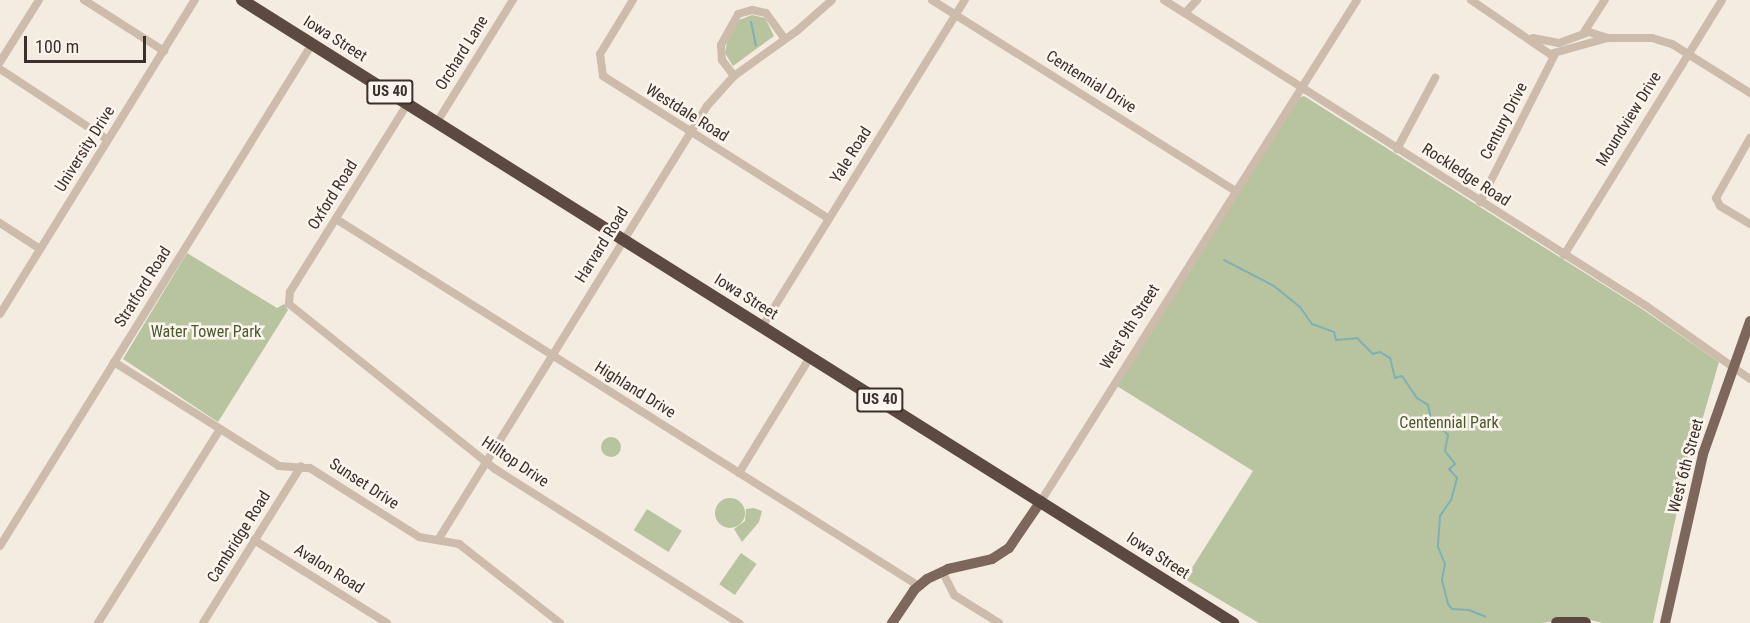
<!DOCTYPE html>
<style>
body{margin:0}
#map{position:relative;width:1750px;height:623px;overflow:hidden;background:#f4ebe1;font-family:"Roboto Condensed",sans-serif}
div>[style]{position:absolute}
.green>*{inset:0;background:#b8c4a0;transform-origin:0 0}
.round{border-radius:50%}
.stream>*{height:2px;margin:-1px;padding:0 1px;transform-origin:1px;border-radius:1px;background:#7fb0b2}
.minor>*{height:8px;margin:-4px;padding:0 4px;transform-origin:4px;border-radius:4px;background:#cdbbac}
.major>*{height:10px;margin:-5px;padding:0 5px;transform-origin:5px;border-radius:5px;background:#7d675c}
.highway>*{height:12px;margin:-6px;padding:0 6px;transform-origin:6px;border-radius:6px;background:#5c4a42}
span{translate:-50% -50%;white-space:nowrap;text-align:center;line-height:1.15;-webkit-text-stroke:5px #fbf5ee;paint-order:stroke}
.shield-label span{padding:2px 4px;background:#fbf5ee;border:2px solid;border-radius:4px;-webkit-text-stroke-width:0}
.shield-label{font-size:15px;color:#3b302b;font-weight:700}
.street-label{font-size:16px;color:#3b302b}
.park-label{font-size:16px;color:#4a5a2e}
.scale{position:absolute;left:24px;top:36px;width:122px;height:27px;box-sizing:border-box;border:3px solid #3b302b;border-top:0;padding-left:8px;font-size:18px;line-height:21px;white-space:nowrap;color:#3b302b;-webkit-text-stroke:4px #fbf5ee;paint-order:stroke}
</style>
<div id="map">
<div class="green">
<div style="clip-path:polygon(752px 15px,765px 18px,774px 36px,733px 66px,725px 53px,727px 42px,739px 20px)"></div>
<div style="clip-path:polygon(1304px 96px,1642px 309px,1719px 362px,1681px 493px,1653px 623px,1603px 623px,1578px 617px,1542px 623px,1259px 623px,1185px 579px,1253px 471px,1117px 386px,1298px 98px)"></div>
<div style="clip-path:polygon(187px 253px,277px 308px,284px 304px,288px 310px,218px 422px,123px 359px)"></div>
<div class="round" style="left:601px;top:437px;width:20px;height:20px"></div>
<div class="round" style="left:715px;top:498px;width:30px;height:30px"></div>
<div style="clip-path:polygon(754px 508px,762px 511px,759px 522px,742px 542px,734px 529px,745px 521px,746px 509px)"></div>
<div style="left:647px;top:509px;width:41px;height:25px;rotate:32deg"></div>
<div style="left:741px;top:553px;width:19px;height:38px;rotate:35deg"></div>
</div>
<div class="stream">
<div style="left:751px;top:22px;width:24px;rotate:78deg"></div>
<div style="left:1224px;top:260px;width:56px;rotate:27.5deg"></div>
<div style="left:1274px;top:286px;width:33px;rotate:39deg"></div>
<div style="left:1300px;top:307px;width:21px;rotate:55deg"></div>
<div style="left:1312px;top:324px;width:23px;rotate:20deg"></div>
<div style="left:1334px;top:332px;width:8px;rotate:76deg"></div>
<div style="left:1336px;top:340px;width:21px;rotate:-5deg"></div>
<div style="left:1357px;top:338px;width:23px;rotate:45deg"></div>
<div style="left:1373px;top:354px;width:7px;rotate:-16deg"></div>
<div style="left:1380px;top:352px;width:12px;rotate:31deg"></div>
<div style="left:1390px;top:358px;width:21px;rotate:76deg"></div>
<div style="left:1395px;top:378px;width:7px;rotate:-16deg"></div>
<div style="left:1402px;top:376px;width:27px;rotate:56deg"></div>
<div style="left:1417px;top:398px;width:13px;rotate:32deg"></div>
<div style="left:1428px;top:405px;width:14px;rotate:78deg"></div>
<div style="left:1431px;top:419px;width:23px;rotate:43deg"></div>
<div style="left:1448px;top:435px;width:16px;rotate:101deg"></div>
<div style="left:1445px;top:451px;width:16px;rotate:52deg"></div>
<div style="left:1455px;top:464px;width:8px;rotate:140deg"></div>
<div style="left:1449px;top:469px;width:12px;rotate:48deg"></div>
<div style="left:1457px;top:478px;width:23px;rotate:105deg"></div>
<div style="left:1451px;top:500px;width:19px;rotate:125deg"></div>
<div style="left:1440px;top:516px;width:31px;rotate:94deg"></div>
<div style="left:1438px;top:547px;width:18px;rotate:68deg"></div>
<div style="left:1445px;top:564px;width:16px;rotate:101deg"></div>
<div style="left:1442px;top:580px;width:25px;rotate:76deg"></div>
<div style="left:1448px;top:604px;width:6px;rotate:51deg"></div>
<div style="left:1452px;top:609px;width:17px;rotate:3deg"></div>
<div style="left:1469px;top:610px;width:18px;rotate:22deg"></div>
</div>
<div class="minor">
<div style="left:84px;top:0;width:95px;rotate:32.5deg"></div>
<div style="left:633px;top:0;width:63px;rotate:121.4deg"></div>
<div style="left:600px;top:54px;width:22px;rotate:82deg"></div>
<div style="left:603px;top:76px;width:267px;rotate:32.3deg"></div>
<div style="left:932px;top:0;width:357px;rotate:32.2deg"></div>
<div style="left:1164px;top:0;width:570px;rotate:32.38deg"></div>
<div style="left:1645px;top:305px;width:128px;rotate:35.2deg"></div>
<div style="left:1471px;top:0;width:96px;rotate:34.4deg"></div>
<div style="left:1550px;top:54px;width:59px;rotate:-15.7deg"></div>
<div style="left:1607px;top:38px;width:45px"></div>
<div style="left:1652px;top:38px;width:21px;rotate:17deg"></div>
<div style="left:1672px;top:44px;width:92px;rotate:32.1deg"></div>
<div style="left:1185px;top:13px;width:18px;rotate:-47deg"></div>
<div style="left:1584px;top:32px;width:38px;rotate:-57deg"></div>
<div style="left:1533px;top:38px;width:26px;rotate:11deg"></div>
<div style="left:1559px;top:43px;width:32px;rotate:-20deg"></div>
<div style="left:1589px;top:32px;width:19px;rotate:18deg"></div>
<div style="left:0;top:62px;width:73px;rotate:-57.8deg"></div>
<div style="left:0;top:69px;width:129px;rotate:33.3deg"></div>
<div style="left:734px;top:76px;width:20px;rotate:-127deg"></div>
<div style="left:722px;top:60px;width:15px;rotate:-94deg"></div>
<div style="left:721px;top:45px;width:35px;rotate:-61deg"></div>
<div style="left:738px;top:14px;width:15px;rotate:-16deg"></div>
<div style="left:752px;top:10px;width:14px;rotate:12deg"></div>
<div style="left:766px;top:13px;width:32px;rotate:54deg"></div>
<div style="left:408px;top:103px;width:223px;rotate:122deg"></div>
<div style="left:290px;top:292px;width:12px;rotate:95deg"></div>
<div style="left:289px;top:304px;width:264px;rotate:38.7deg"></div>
<div style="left:495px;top:469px;width:289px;rotate:32.3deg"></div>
<div style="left:437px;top:122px;width:144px;rotate:-58.1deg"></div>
<div style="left:1750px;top:138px;width:69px;rotate:119.5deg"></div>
<div style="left:1716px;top:198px;width:9px;rotate:63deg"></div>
<div style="left:1720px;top:206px;width:35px;rotate:31deg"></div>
<div style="left:1397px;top:149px;width:81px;rotate:-61.8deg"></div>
<div style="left:1480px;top:202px;width:166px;rotate:-63.1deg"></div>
<div style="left:336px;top:219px;width:689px;rotate:32.19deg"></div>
<div style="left:0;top:223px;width:48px;rotate:33deg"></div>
<div style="left:1564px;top:255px;width:300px;rotate:-58.2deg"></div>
<div style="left:0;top:314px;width:370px;rotate:-58.2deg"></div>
<div style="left:762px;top:327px;width:385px;rotate:-58.2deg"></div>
<div style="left:114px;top:362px;width:195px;rotate:32.2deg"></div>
<div style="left:279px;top:466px;width:31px;rotate:4deg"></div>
<div style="left:310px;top:468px;width:129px;rotate:32.3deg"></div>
<div style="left:419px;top:537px;width:41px;rotate:9.9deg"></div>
<div style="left:459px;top:544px;width:128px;rotate:38deg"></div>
<div style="left:739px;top:473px;width:136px;rotate:-58.5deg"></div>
<div style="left:1041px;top:501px;width:592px;rotate:-57.76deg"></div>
<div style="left:254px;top:540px;width:157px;rotate:32deg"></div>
<div style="left:438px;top:540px;width:511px;rotate:-58.21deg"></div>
<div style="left:707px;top:106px;width:40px;rotate:-48deg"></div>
<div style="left:734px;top:76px;width:79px;rotate:-35.7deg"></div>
<div style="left:798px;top:30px;width:45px;rotate:-41.4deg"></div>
<div style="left:0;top:546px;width:591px;rotate:-58.14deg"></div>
<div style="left:942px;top:571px;width:27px;rotate:63deg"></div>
<div style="left:954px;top:595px;width:53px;rotate:31.9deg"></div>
<div style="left:98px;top:623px;width:229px;rotate:-57.8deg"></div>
<div style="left:203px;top:623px;width:185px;rotate:-58deg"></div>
</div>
<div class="major">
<div style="left:892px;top:623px;width:40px;rotate:-56deg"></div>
<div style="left:914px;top:590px;width:17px;rotate:-40deg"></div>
<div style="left:927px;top:579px;width:23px;rotate:-25deg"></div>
<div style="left:948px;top:569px;width:45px;rotate:-12.8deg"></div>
<div style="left:992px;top:559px;width:20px;rotate:-33deg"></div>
<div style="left:1009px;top:548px;width:57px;rotate:-55.8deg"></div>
<div style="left:1665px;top:623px;width:173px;rotate:-77.3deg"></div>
<div style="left:1703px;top:454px;width:141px;rotate:-70.5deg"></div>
</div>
<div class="highway">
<div style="left:242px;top:0;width:1171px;rotate:32.16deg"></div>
<div style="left:1557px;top:623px;width:28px"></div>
</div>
<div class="shield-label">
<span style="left:390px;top:92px">US 40</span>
<span style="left:880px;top:400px">US 40</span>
</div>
<div class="street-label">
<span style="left:335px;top:39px;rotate:32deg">Iowa Street</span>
<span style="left:462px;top:53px;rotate:-58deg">Orchard Lane</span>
<span style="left:1091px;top:82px;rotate:32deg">Centennial Drive</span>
<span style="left:687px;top:113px;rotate:32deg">Westdale Road</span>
<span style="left:1629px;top:119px;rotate:-58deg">Moundview Drive</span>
<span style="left:1504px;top:121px;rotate:-63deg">Century Drive</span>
<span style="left:85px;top:149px;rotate:-58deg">University Drive</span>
<span style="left:851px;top:155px;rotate:-58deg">Yale Road</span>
<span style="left:1466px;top:175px;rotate:33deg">Rockledge Road</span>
<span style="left:333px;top:195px;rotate:-58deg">Oxford Road</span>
<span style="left:602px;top:245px;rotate:-58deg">Harvard Road</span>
<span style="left:143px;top:287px;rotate:-58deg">Stratford Road</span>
<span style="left:746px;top:297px;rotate:32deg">Iowa Street</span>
<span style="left:1130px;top:327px;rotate:-58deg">West 9th Street</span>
<span style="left:635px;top:390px;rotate:32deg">Highland Drive</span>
<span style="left:515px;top:462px;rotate:34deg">Hilltop Drive</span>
<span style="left:1686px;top:466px;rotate:-75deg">West 6th Street</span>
<span style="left:364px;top:484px;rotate:33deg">Sunset Drive</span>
<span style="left:239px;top:537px;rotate:-58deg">Cambridge Road</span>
<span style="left:1158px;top:556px;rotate:33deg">Iowa Street</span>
<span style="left:329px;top:569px;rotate:32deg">Avalon Road</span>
</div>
<div class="park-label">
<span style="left:206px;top:332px">Water Tower Park</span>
<span style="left:1449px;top:423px">Centennial Park</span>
</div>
<div class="scale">100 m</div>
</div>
